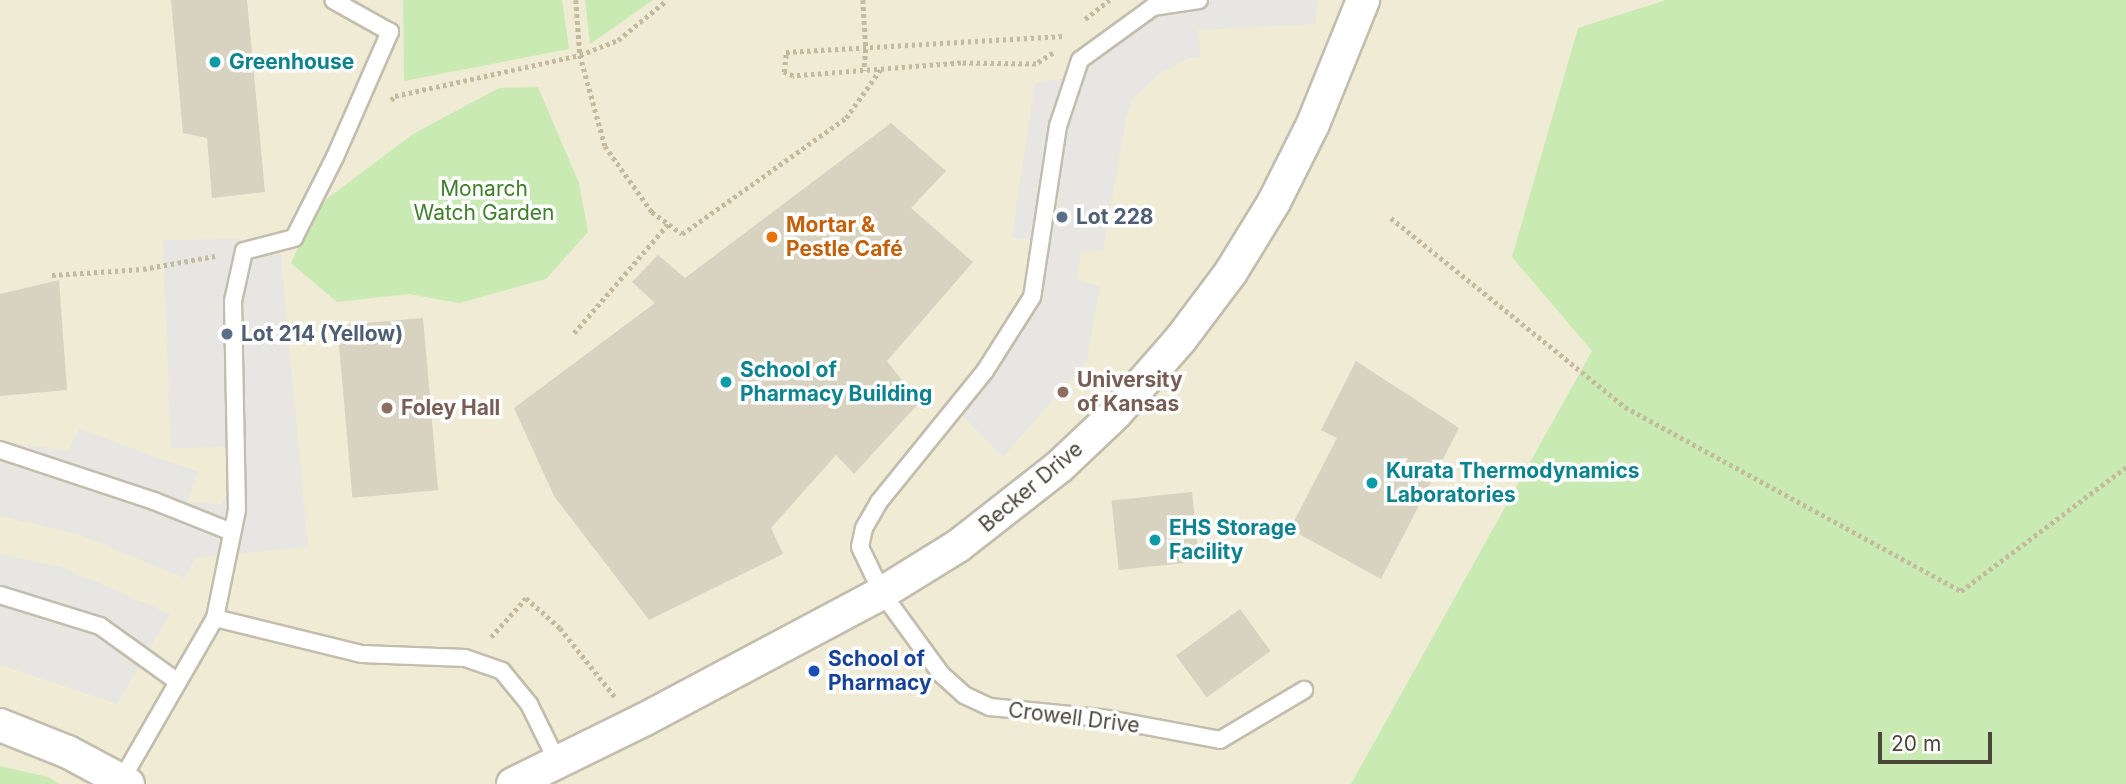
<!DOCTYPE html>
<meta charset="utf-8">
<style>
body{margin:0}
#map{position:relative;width:2126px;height:784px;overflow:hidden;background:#f6f4eb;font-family:Inter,sans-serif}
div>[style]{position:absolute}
.education>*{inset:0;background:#efebd5;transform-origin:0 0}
.green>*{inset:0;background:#caeab4}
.parking>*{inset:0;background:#e8e6e2}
.building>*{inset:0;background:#d8d2c0;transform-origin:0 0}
.path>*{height:4.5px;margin-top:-2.25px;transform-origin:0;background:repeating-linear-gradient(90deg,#c4bb9e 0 3.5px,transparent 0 7px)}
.roads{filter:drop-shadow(2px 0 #c2bdad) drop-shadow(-2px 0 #c2bdad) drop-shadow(0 2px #c2bdad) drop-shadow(0 -2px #c2bdad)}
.service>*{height:16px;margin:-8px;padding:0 8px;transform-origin:8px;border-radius:8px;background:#fff}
.minor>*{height:32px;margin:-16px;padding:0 16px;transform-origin:16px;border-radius:16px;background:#fff}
.dots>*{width:19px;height:19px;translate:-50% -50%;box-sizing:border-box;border:4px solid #fff;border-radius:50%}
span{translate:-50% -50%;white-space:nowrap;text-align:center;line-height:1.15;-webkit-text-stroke:7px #fff;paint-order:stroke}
.culture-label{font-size:21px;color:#0d838f;font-weight:700}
.left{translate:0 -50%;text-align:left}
.park-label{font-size:21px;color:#3e7f29}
.service-label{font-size:21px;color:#4e5e75;font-weight:700}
.food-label{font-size:21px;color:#c56008;font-weight:700}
.education-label{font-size:21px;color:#785e54;font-weight:700}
.street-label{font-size:21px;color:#4b4638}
.transit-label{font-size:21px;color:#164399;font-weight:700}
.scale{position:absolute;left:1878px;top:732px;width:114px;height:32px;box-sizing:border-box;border:4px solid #4b4638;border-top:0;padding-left:9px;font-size:21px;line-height:24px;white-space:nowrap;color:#4b4638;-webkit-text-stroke:5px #fff;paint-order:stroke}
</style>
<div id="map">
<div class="education">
<div style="left:0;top:0;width:2126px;height:784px"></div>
</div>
<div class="green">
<div style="clip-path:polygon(403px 0,562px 0,569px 49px,404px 81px)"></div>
<div style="clip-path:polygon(585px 0,653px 0,590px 44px)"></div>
<div style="clip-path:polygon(1666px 0,2126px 0,2126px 784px,1351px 784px,1592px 351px,1512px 257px,1578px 28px)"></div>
<div style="clip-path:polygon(538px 87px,579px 183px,588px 232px,546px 279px,459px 303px,409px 294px,337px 302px,291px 263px,316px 207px,413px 134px,499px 88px)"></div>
<div style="clip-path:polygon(0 766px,48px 777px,59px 784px,0 784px)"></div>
</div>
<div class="parking">
<div style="clip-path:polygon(1199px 0,1317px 0,1315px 24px,1198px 30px,1200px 57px,1189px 58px,1159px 74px,1134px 97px,1126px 117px,1103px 251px,1080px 252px,1077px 280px,1100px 286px,1086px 362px,1003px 457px,954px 407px,1016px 334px,1040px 240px,1012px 238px,1035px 83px,1074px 77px,1080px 60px,1153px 7px)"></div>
<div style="clip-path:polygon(279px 239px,308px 547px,195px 558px,185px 578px,77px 534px,0 516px,0 441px,68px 451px,79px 429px,198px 472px,188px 502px,220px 505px,229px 493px,228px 447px,171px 448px,163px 240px)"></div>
<div style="clip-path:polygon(0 554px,61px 567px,170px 614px,117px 704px,0 665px)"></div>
</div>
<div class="building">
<div style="clip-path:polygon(171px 0,247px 0,265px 192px,212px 198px,207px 138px,183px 133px)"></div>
<div style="clip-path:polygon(891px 123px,946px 171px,911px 208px,973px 262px,887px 361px,919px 403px,854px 474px,836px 455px,771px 528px,783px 554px,649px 620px,554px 496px,514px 408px,655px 303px,632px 282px,658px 255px,685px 278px)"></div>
<div style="clip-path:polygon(59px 280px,67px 390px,0 396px,0 294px)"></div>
<div style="left:423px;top:318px;width:173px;height:86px;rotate:85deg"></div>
<div style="clip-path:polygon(1356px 361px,1459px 428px,1381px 579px,1290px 529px,1337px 438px,1321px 430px)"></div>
<div style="left:1192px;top:492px;width:70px;height:81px;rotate:84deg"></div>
<div style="left:1240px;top:609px;width:52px;height:79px;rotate:54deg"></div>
</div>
<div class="path">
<div style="left:576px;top:0;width:55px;rotate:85.8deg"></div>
<div style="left:580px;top:55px;width:94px;rotate:74.6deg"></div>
<div style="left:605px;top:146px;width:81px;rotate:54.5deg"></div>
<div style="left:652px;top:212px;width:37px;rotate:36deg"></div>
<div style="left:682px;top:234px;width:201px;rotate:-35.3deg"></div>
<div style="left:846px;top:118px;width:59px;rotate:-54.7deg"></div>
<div style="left:863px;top:0;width:49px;rotate:86.5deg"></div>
<div style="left:866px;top:49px;width:22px;rotate:95deg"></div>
<div style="left:1085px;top:19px;width:31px;rotate:-38deg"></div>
<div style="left:1053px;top:53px;width:20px;rotate:147deg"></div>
<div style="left:1036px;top:64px;width:75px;rotate:-179.2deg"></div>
<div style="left:961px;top:63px;width:169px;rotate:175.6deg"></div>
<div style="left:793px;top:76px;width:10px;rotate:-156deg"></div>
<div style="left:784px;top:72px;width:20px;rotate:-84deg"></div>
<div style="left:786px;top:52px;width:279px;rotate:-3.3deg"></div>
<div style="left:391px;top:100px;width:6px;rotate:-45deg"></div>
<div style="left:395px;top:96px;width:189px;rotate:-12.5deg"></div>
<div style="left:580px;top:55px;width:41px;rotate:-21.5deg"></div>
<div style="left:618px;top:40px;width:63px;rotate:-39.2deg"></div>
<div style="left:1391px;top:218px;width:301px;rotate:38.9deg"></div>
<div style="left:1625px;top:407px;width:383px;rotate:28.7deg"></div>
<div style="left:1961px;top:591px;width:206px;rotate:-36.9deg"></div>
<div style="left:52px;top:275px;width:91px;rotate:-3.8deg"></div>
<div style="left:143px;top:269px;width:73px;rotate:-10.2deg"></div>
<div style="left:574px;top:333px;width:144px;rotate:-49.2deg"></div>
<div style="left:491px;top:637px;width:52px;rotate:-48.1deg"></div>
<div style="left:526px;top:598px;width:45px;rotate:41.4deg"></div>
<div style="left:560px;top:628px;width:88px;rotate:51.4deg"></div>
</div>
<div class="roads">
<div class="service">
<div style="left:1199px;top:0;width:47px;rotate:171.3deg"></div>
<div style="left:1153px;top:7px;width:90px;rotate:144deg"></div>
<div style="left:1080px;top:60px;width:70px;rotate:108.4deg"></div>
<div style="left:1058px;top:126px;width:173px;rotate:98.6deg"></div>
<div style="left:1032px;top:297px;width:88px;rotate:122.4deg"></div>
<div style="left:985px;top:371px;width:169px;rotate:129deg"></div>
<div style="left:879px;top:502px;width:30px;rotate:120deg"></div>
<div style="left:864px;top:528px;width:19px;rotate:102deg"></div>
<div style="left:860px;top:547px;width:51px;rotate:64.4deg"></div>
<div style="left:882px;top:593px;width:100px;rotate:53.9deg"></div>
<div style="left:941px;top:674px;width:31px;rotate:42deg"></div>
<div style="left:964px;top:695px;width:29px;rotate:25deg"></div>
<div style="left:990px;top:707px;width:114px;rotate:5.6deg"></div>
<div style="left:1103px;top:718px;width:119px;rotate:10.6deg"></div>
<div style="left:1220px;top:740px;width:98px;rotate:-30.8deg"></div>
<div style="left:0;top:450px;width:162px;rotate:18.3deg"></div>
<div style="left:154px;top:501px;width:84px;rotate:21.7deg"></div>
<div style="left:0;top:595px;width:105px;rotate:17.2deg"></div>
<div style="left:100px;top:626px;width:96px;rotate:35.7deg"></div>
<div style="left:215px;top:618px;width:151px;rotate:13.8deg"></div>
<div style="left:362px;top:654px;width:103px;rotate:2.2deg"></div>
<div style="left:465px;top:658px;width:39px;rotate:19deg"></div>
<div style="left:502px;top:671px;width:43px;rotate:50.7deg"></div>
<div style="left:529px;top:704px;width:66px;rotate:63.8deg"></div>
<div style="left:122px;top:779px;width:186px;rotate:-60deg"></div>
<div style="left:215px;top:618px;width:110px;rotate:-78.5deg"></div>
<div style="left:237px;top:510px;width:209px;rotate:-91.1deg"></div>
<div style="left:233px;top:301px;width:51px;rotate:-77.6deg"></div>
<div style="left:244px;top:251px;width:52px;rotate:-14.6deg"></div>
<div style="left:294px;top:238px;width:91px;rotate:-63.2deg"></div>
<div style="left:335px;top:157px;width:137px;rotate:-66.3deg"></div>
<div style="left:390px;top:32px;width:65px;rotate:-150.7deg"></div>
</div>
<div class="minor">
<div style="left:0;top:725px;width:73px;rotate:21.7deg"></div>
<div style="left:68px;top:752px;width:68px;rotate:28.1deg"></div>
<div style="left:513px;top:784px;width:147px;rotate:-26.2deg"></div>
<div style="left:645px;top:719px;width:268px;rotate:-28deg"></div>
<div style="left:882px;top:593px;width:89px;rotate:-31.7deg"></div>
<div style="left:958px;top:546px;width:130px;rotate:-38.1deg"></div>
<div style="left:1060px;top:466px;width:77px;rotate:-43.4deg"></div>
<div style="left:1116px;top:413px;width:97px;rotate:-48.8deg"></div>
<div style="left:1180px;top:340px;width:85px;rotate:-53.1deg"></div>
<div style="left:1231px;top:272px;width:82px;rotate:-58.4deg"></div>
<div style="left:1274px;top:202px;width:87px;rotate:-63.4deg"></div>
<div style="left:1313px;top:124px;width:134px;rotate:-68deg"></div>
</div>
</div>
<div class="dots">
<div style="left:215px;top:62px;background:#0f9aa8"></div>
<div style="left:1062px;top:217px;background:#5c6f8a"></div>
<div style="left:772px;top:237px;background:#e8710a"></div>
<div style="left:227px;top:334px;background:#5c6f8a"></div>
<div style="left:726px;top:382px;background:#0f9aa8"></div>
<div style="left:1063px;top:392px;background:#8d6e63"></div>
<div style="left:387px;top:408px;background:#8d6e63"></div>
<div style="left:1372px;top:483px;background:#0f9aa8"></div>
<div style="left:1155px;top:540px;background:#0f9aa8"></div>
<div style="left:814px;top:671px;background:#1a4fb4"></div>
</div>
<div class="culture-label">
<span class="left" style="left:229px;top:62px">Greenhouse</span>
<span class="left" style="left:740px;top:382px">School of<br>Pharmacy Building</span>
<span class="left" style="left:1386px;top:483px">Kurata Thermodynamics<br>Laboratories</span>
<span class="left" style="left:1169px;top:540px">EHS Storage<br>Facility</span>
</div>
<div class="park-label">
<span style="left:484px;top:201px">Monarch<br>Watch Garden</span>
</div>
<div class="service-label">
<span class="left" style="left:1076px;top:217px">Lot 228</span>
<span class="left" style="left:241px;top:334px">Lot 214 (Yellow)</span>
</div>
<div class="food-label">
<span class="left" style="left:786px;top:237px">Mortar &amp;<br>Pestle Café</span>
</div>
<div class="education-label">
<span class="left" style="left:1077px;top:392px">University<br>of Kansas</span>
<span class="left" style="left:401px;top:408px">Foley Hall</span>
</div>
<div class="street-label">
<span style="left:1031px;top:487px;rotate:-40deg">Becker Drive</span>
<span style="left:1074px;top:718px;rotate:7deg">Crowell Drive</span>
</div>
<div class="transit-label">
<span class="left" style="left:828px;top:671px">School of<br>Pharmacy</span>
</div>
<div class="scale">20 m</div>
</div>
